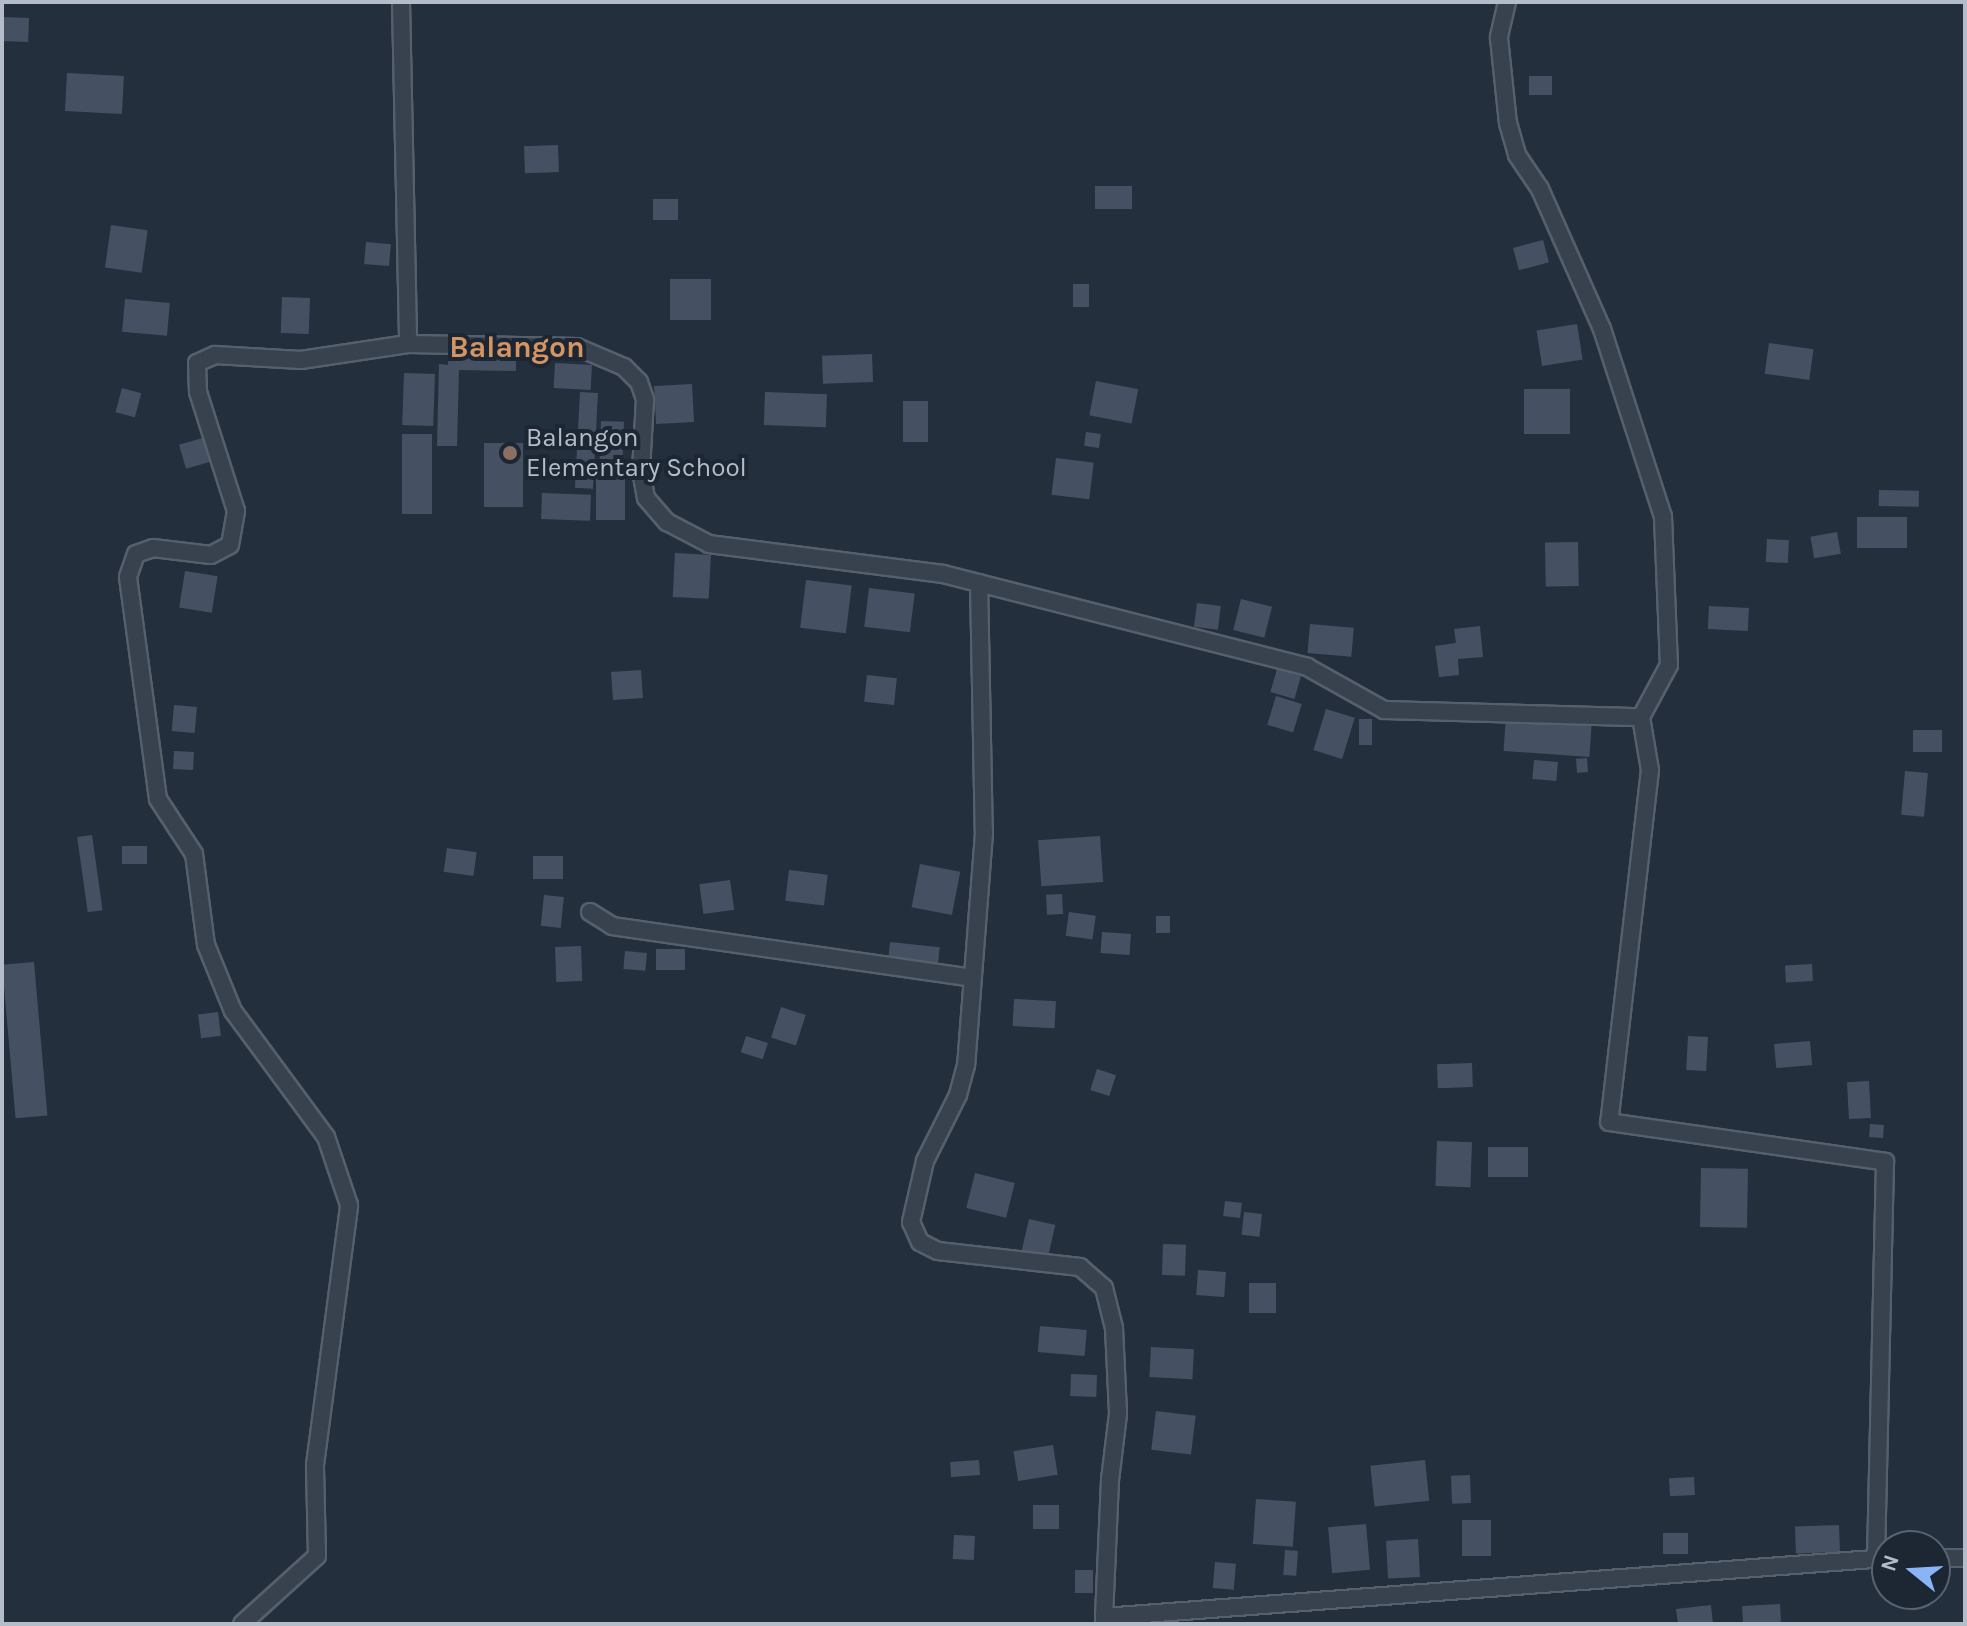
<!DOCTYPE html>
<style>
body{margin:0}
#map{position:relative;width:1967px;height:1626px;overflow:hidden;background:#242f3e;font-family:Karla,sans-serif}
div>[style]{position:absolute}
.building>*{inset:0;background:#455162;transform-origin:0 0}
.roads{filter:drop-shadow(2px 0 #565f6c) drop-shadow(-2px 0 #565f6c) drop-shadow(0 2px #565f6c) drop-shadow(0 -2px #565f6c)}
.street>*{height:16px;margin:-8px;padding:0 8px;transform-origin:8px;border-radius:8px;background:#38414e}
.dots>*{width:22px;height:22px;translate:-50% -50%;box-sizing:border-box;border:4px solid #1d2633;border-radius:50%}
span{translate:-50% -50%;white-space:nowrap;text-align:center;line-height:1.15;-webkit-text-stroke:8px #1d2633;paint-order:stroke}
.poi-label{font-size:26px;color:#b4bcc9}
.left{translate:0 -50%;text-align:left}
.quarter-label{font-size:30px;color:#d59563;font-weight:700}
.frame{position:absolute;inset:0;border:4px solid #b4bcc9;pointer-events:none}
.north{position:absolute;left:1871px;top:1530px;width:80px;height:80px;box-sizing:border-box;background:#1d2633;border:2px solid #59626f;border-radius:50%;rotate:288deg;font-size:22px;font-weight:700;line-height:32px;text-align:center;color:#b4bcc9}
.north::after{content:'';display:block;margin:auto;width:28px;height:36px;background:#8ab4f8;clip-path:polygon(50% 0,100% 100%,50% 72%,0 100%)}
</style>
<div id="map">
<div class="building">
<div style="left:2px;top:17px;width:27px;height:24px;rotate:2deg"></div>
<div style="left:67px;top:73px;width:57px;height:38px;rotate:3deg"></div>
<div style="left:1529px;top:76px;width:23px;height:19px"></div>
<div style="left:558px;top:145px;width:27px;height:34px;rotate:88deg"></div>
<div style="left:1132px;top:186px;width:23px;height:37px;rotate:90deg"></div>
<div style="left:653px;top:199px;width:25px;height:21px"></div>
<div style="left:111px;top:225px;width:37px;height:43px;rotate:8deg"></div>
<div style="left:1543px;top:240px;width:23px;height:31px;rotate:75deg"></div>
<div style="left:366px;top:242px;width:25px;height:22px;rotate:5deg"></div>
<div style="left:670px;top:279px;width:41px;height:41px"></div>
<div style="left:1089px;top:284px;width:23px;height:16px;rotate:90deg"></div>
<div style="left:282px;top:297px;width:28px;height:36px;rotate:2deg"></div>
<div style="left:125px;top:299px;width:45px;height:33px;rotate:5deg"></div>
<div style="left:1577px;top:324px;width:36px;height:41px;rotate:81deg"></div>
<div style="left:1769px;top:343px;width:45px;height:31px;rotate:8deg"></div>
<div style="left:872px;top:354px;width:28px;height:50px;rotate:88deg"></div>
<div style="clip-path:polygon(448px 358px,516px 359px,516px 371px,459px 370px,457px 446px,437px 446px,439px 364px,448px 365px)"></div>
<div style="left:555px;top:363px;width:37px;height:25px;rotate:3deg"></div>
<div style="left:404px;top:373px;width:31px;height:52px;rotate:2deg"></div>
<div style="left:1096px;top:381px;width:43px;height:35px;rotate:11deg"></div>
<div style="left:692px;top:384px;width:38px;height:38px;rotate:87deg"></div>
<div style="left:122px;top:388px;width:20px;height:25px;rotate:15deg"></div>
<div style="left:1570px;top:389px;width:45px;height:46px;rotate:90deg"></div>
<div style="left:580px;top:392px;width:18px;height:96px;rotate:3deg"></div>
<div style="left:765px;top:392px;width:62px;height:33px;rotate:2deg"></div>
<div style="left:903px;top:401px;width:25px;height:41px"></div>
<div style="left:601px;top:421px;width:23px;height:44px;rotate:2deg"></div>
<div style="left:1086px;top:432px;width:15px;height:14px;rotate:8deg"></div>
<div style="left:402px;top:434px;width:30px;height:80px"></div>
<div style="left:206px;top:437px;width:25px;height:28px;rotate:74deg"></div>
<div style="left:484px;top:443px;width:39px;height:64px"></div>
<div style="left:1056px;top:458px;width:38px;height:37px;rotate:7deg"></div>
<div style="left:596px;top:471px;width:29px;height:49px"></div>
<div style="left:1879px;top:490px;width:40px;height:16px;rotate:1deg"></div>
<div style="left:542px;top:493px;width:49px;height:26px;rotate:2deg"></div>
<div style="left:1857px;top:517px;width:50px;height:31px"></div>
<div style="left:1837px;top:532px;width:22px;height:27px;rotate:80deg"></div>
<div style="left:1767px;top:539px;width:22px;height:23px;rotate:3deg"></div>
<div style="left:1578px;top:542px;width:44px;height:33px;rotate:89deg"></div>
<div style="left:675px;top:553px;width:36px;height:44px;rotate:3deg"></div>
<div style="left:185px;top:571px;width:33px;height:37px;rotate:9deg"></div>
<div style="left:806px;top:580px;width:46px;height:48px;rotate:7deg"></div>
<div style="left:869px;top:588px;width:46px;height:39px;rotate:7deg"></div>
<div style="left:1241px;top:599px;width:32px;height:32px;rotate:14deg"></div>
<div style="left:1197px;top:603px;width:24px;height:24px;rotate:7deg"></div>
<div style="left:1709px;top:606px;width:40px;height:23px;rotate:3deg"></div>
<div style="left:1310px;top:624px;width:44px;height:29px;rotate:5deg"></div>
<div style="clip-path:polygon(1480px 626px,1483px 657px,1458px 659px,1459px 675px,1439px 677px,1435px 646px,1456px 643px,1454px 629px)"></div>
<div style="left:1277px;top:669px;width:25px;height:24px;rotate:16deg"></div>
<div style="left:641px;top:670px;width:28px;height:30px;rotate:86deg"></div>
<div style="left:867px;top:675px;width:30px;height:27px;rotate:6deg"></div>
<div style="left:1276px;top:696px;width:27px;height:30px;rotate:17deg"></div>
<div style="left:174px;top:705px;width:23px;height:26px;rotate:5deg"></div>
<div style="left:1326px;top:709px;width:30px;height:43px;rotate:17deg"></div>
<div style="left:1506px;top:716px;width:86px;height:35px;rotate:4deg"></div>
<div style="left:1359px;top:719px;width:13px;height:26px"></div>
<div style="left:1913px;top:730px;width:29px;height:22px"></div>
<div style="left:174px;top:751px;width:20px;height:18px;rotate:3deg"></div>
<div style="left:1587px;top:758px;width:14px;height:11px;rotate:86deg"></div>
<div style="left:1534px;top:760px;width:24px;height:19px;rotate:5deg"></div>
<div style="left:1905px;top:771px;width:23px;height:44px;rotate:5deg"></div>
<div style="left:92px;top:835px;width:76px;height:15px;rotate:82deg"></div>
<div style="left:1100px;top:836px;width:46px;height:62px;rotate:86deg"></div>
<div style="left:122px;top:846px;width:25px;height:18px"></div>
<div style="left:447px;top:848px;width:30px;height:24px;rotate:8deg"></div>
<div style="left:533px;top:856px;width:30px;height:23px"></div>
<div style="left:920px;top:864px;width:41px;height:44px;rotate:11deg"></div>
<div style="left:789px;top:870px;width:39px;height:31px;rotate:7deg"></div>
<div style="left:730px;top:880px;width:30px;height:31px;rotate:82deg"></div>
<div style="left:1062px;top:894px;width:20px;height:16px;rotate:87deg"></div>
<div style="left:544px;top:895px;width:20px;height:31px;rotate:6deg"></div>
<div style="left:1069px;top:912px;width:27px;height:24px;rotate:8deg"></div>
<div style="left:1156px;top:916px;width:14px;height:17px"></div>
<div style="left:1102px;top:932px;width:29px;height:21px;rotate:4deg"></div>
<div style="left:890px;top:942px;width:50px;height:21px;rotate:6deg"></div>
<div style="left:581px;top:946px;width:35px;height:26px;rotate:88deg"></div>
<div style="left:656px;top:949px;width:29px;height:21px"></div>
<div style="left:625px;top:951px;width:22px;height:18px;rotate:5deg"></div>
<div style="left:34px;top:962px;width:154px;height:32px;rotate:85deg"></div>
<div style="left:1812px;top:964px;width:17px;height:27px;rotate:87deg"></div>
<div style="left:1014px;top:999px;width:42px;height:27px;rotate:3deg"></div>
<div style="left:781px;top:1007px;width:26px;height:32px;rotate:18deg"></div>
<div style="left:218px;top:1012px;width:24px;height:20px;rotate:83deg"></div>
<div style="left:746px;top:1036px;width:23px;height:17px;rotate:18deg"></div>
<div style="left:1688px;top:1036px;width:20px;height:34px;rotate:3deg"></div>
<div style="left:1810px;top:1041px;width:24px;height:36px;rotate:85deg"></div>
<div style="left:1472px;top:1063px;width:24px;height:35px;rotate:88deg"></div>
<div style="left:1097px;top:1069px;width:20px;height:22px;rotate:18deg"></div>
<div style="left:1869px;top:1081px;width:37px;height:22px;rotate:87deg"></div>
<div style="left:1870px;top:1124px;width:14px;height:13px;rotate:4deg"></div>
<div style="left:1437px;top:1141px;width:35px;height:45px;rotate:2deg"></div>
<div style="left:1488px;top:1147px;width:40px;height:30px"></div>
<div style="left:1701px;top:1168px;width:47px;height:59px;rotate:1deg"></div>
<div style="left:975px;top:1173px;width:41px;height:36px;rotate:14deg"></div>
<div style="left:1225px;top:1201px;width:17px;height:15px;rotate:7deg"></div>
<div style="left:1244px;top:1212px;width:18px;height:23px;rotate:6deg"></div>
<div style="left:1029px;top:1219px;width:27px;height:32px;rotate:13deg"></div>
<div style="left:1163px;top:1244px;width:23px;height:31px;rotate:2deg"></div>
<div style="left:1198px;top:1270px;width:28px;height:25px;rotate:4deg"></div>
<div style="left:1249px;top:1283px;width:27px;height:30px"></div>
<div style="left:1040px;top:1326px;width:47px;height:26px;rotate:5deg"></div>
<div style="left:1151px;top:1347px;width:43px;height:30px;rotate:3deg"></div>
<div style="left:1071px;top:1374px;width:26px;height:22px;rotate:2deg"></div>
<div style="left:1156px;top:1411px;width:40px;height:39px;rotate:7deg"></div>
<div style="left:1053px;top:1445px;width:30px;height:40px;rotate:81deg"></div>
<div style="left:979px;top:1460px;width:15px;height:29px;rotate:86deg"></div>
<div style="left:1425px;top:1460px;width:41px;height:55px;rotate:84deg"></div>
<div style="left:1470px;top:1475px;width:28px;height:19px;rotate:88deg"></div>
<div style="left:1694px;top:1477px;width:18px;height:25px;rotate:87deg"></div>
<div style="left:1256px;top:1499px;width:40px;height:45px;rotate:4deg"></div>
<div style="left:1059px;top:1505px;width:24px;height:26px;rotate:90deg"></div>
<div style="left:1462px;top:1520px;width:29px;height:36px"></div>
<div style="left:1366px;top:1524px;width:46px;height:38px;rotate:85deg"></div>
<div style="left:1839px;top:1525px;width:27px;height:44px;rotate:88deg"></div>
<div style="left:1663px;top:1533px;width:25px;height:21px"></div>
<div style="left:954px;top:1535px;width:21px;height:24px;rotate:3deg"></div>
<div style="left:1418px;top:1539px;width:38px;height:32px;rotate:87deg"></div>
<div style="left:1285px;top:1550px;width:13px;height:25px;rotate:4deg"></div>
<div style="left:1215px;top:1562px;width:21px;height:26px;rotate:5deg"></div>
<div style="left:1075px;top:1570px;width:18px;height:23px"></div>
<div style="left:1780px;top:1604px;width:20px;height:38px;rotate:87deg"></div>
<div style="clip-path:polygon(1711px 1605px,1713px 1624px,1678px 1624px,1676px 1609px)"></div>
</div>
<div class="roads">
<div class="street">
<div style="left:401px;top:2px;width:342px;rotate:88.8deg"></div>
<div style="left:1507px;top:2px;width:37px;rotate:103deg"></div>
<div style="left:1499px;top:38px;width:85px;rotate:84deg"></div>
<div style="left:1508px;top:123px;width:33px;rotate:74deg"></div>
<div style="left:1517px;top:155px;width:41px;rotate:55.9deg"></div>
<div style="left:1540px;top:189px;width:153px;rotate:66.1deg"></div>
<div style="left:1602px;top:329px;width:198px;rotate:72deg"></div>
<div style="left:1663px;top:517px;width:148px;rotate:87.7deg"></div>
<div style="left:1669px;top:665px;width:59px;rotate:118.3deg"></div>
<div style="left:979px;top:583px;width:250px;rotate:88.9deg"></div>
<div style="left:984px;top:833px;width:233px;rotate:94.4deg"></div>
<div style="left:966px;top:1065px;width:31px;rotate:105deg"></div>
<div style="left:958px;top:1095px;width:74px;rotate:116.6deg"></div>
<div style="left:925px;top:1161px;width:63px;rotate:102.9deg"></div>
<div style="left:911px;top:1222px;width:22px;rotate:66deg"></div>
<div style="left:920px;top:1242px;width:20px;rotate:27deg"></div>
<div style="left:938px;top:1251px;width:143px;rotate:6.4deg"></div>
<div style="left:1080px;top:1267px;width:32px;rotate:41deg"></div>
<div style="left:1104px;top:1288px;width:41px;rotate:76deg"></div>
<div style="left:1114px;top:1328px;width:86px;rotate:87.3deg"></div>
<div style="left:1118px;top:1414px;width:66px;rotate:96.9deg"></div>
<div style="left:1110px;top:1480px;width:137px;rotate:92.5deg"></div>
<div style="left:590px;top:912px;width:26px;rotate:32deg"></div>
<div style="left:612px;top:926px;width:364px;rotate:8.2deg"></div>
<div style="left:1935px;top:1558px;width:30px"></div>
<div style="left:242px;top:1624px;width:101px;rotate:-42.2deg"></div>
<div style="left:317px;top:1556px;width:91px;rotate:-91.3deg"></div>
<div style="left:315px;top:1465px;width:262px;rotate:-82.5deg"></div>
<div style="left:349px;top:1205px;width:72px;rotate:-108.7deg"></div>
<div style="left:326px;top:1137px;width:157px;rotate:-126.4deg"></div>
<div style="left:233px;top:1011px;width:71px;rotate:-112.2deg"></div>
<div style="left:206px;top:945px;width:92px;rotate:-97.5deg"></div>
<div style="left:194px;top:854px;width:66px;rotate:-123.2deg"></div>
<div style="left:158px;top:799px;width:224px;rotate:-97.7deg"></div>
<div style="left:128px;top:577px;width:24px;rotate:-71deg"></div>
<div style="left:136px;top:554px;width:18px;rotate:-19deg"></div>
<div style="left:153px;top:548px;width:58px;rotate:6.9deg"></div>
<div style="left:211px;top:555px;width:21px;rotate:-28deg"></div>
<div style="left:230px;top:545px;width:35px;rotate:-80deg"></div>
<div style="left:236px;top:511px;width:125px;rotate:-107.7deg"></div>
<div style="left:198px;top:392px;width:29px;rotate:-92deg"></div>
<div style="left:197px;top:363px;width:20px;rotate:-24deg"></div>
<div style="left:215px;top:355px;width:86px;rotate:3.3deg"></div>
<div style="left:301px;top:360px;width:108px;rotate:-8.5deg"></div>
<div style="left:408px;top:344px;width:169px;rotate:1deg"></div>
<div style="left:577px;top:347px;width:51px;rotate:23.1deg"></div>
<div style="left:624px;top:367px;width:21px;rotate:45deg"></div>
<div style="left:639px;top:382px;width:18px;rotate:71deg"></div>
<div style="left:645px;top:399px;width:71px;rotate:93.2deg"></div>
<div style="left:641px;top:470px;width:28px;rotate:80deg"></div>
<div style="left:646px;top:498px;width:32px;rotate:49deg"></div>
<div style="left:667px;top:522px;width:47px;rotate:27.6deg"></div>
<div style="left:709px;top:544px;width:236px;rotate:7.3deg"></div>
<div style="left:943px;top:574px;width:376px;rotate:14.3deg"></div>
<div style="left:1307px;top:667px;width:88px;rotate:29.2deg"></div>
<div style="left:1384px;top:710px;width:257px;rotate:1.6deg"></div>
<div style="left:1641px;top:717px;width:54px;rotate:80.4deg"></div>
<div style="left:1650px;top:770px;width:354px;rotate:96.6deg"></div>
<div style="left:1609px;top:1122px;width:279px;rotate:8.2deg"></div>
<div style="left:1885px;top:1162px;width:396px;rotate:91.3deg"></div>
<div style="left:1104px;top:1624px;width:7px;rotate:-90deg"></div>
<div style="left:1104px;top:1617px;width:785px;rotate:-4.31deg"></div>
</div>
</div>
<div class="dots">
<div style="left:510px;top:453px;background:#8d6e63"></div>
</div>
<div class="poi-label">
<span class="left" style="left:526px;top:453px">Balangon<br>Elementary School</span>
</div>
<div class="quarter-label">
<span style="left:517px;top:347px">Balangon</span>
</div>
<div class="frame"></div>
<div class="north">N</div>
</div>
